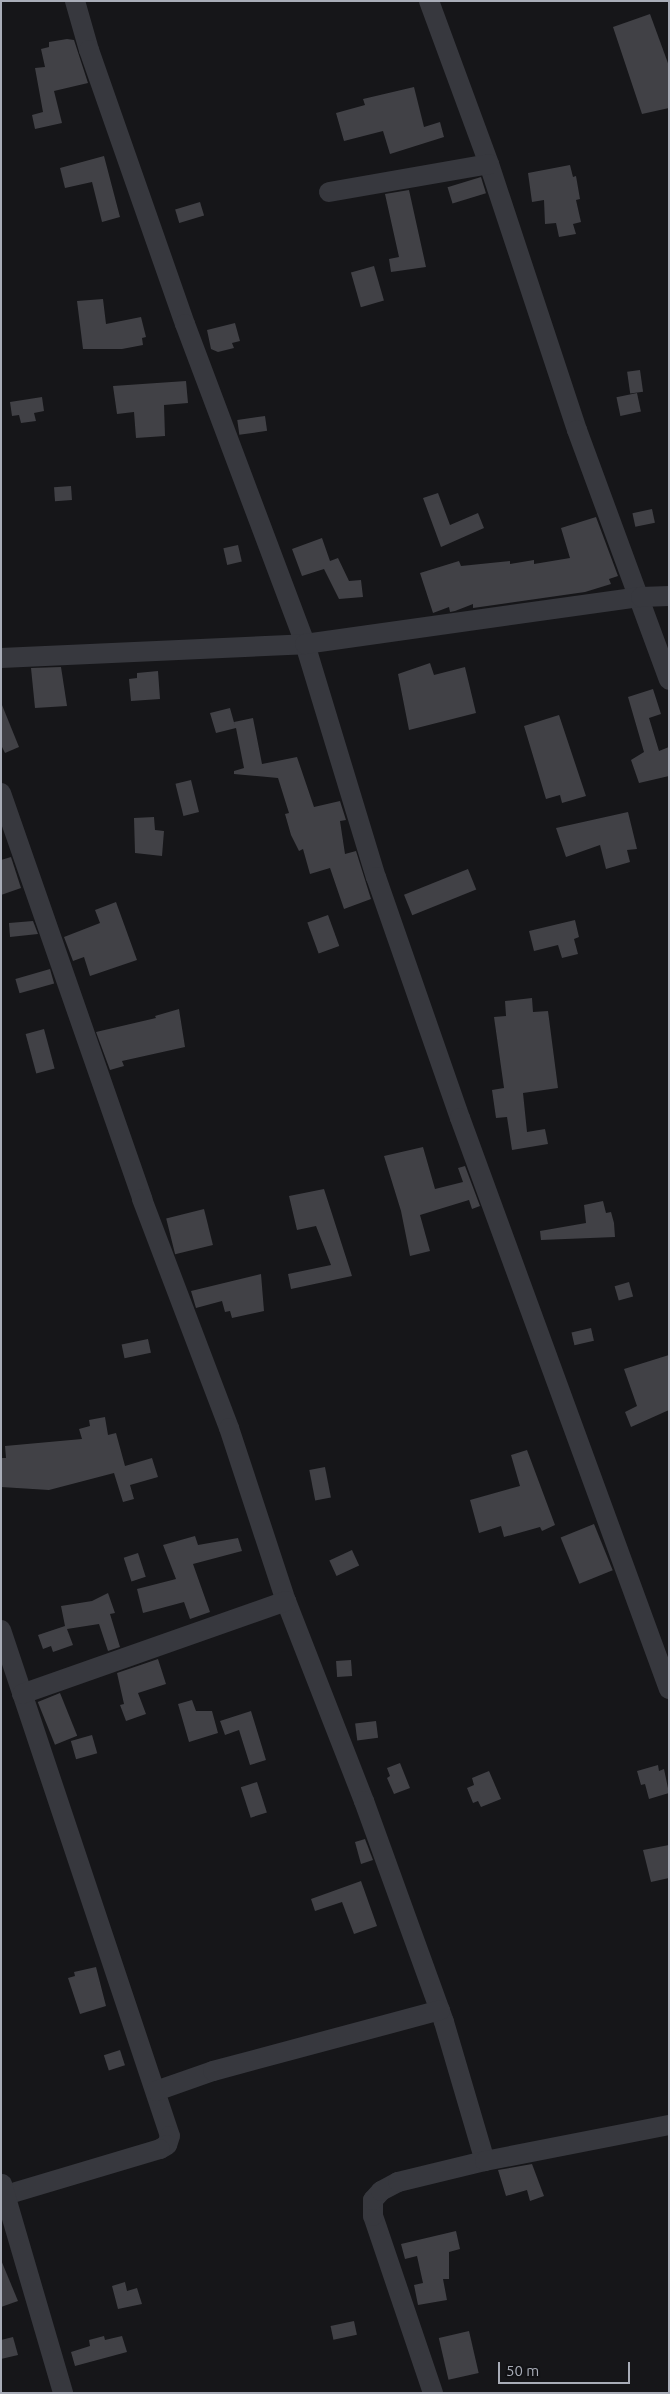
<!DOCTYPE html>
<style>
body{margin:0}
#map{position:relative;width:670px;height:2394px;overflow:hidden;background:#161619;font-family:Ubuntu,sans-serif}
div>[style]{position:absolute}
.building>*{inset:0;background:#414146;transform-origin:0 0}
.minor>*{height:20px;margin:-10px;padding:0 10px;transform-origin:10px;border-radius:10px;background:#37383e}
span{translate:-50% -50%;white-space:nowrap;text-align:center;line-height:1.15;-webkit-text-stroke:4px #111114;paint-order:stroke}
.frame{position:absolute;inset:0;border:2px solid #a9adb8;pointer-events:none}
.scale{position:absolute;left:498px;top:2362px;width:132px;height:22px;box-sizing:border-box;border:2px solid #a9adb8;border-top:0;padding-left:6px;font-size:15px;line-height:18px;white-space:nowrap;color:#a9adb8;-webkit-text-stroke:4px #111114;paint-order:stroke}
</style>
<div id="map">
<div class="building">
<div style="clip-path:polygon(650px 14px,669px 66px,669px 108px,642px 114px,613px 27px)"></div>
<div style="clip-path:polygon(67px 39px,74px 40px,88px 83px,54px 91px,62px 123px,35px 129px,32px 115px,43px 112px,35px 68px,45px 67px,41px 49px,49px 47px,49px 42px)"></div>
<div style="clip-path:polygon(414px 87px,424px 127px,440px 122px,444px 137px,390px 154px,383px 131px,344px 141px,336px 113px,365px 105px,363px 99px)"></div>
<div style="clip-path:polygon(104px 156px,120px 217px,102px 222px,92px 182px,65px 188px,60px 168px)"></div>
<div style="clip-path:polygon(570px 165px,573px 177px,576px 176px,580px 199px,576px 200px,581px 222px,573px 224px,576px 234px,559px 237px,556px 223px,545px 224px,544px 200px,532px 202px,528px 173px)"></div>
<div style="left:481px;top:177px;width:17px;height:35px;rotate:73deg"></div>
<div style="clip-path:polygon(409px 190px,426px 267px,391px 272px,389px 259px,399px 257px,385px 194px)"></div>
<div style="left:200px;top:202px;width:14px;height:26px;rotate:73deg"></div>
<div style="left:374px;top:266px;width:36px;height:24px;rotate:74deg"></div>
<div style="clip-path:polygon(103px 299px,106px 324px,141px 317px,146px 337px,142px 338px,143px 345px,122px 349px,83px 349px,77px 301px)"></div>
<div style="clip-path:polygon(235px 323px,240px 341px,232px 343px,234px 348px,218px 352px,211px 349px,207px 330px)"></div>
<div style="left:640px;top:370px;width:22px;height:13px;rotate:82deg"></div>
<div style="clip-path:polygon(186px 381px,188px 403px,164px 405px,165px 436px,136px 438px,134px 412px,117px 414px,113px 386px)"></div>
<div style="left:637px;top:393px;width:19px;height:21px;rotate:78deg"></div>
<div style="clip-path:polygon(42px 397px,44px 411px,34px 413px,36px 421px,21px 423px,19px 415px,12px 416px,10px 402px)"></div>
<div style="left:265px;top:416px;width:15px;height:28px;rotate:82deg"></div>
<div style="left:71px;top:486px;width:14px;height:17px;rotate:86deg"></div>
<div style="clip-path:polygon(438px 493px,450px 525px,478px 513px,484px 528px,441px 547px,423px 498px)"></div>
<div style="left:652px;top:509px;width:14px;height:20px;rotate:78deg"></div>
<div style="clip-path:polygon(596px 517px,618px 576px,609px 579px,611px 584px,585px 592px,473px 608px,473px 604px,455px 611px,450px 612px,449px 607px,433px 613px,420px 573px,459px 561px,461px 566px,510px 561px,510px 564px,534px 560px,534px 564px,570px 558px,561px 528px)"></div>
<div style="clip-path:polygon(322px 538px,330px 561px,338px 558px,349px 581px,361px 580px,363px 597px,339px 599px,324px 569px,302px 576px,292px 549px)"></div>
<div style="left:238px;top:545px;width:17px;height:15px;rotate:77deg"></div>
<div style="clip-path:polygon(430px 663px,434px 675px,465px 667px,476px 713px,409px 730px,398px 674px)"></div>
<div style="clip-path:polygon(61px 667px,67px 706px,35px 708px,31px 668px)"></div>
<div style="clip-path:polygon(158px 671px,160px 699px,131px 701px,129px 679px,137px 678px,137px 673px)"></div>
<div style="clip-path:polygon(653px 689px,661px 714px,649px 718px,659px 751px,669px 747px,669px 776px,639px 783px,631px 760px,644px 752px,628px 697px)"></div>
<div style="clip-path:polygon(2px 705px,19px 747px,5px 753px,1px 745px)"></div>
<div style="clip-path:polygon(230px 708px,235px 726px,234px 722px,253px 718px,262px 764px,297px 757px,314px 807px,340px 801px,346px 820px,340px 821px,345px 854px,356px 851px,371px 899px,344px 909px,330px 868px,310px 874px,303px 849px,299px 851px,291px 835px,285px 814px,289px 813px,278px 778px,234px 774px,234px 771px,244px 768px,236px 728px,216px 733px,210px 713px)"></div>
<div style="clip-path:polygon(559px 715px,586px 796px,562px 803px,560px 795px,546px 799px,524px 726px)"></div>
<div style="left:191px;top:780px;width:33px;height:16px;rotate:76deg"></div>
<div style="clip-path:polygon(628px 812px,637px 849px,627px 850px,630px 862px,606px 869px,600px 845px,566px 857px,556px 828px)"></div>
<div style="clip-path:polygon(154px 817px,155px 830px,164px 831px,162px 856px,135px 853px,134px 818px)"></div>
<div style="clip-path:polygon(11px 857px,21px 888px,1px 895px,1px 860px)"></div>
<div style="left:468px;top:869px;width:22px;height:69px;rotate:68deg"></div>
<div style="clip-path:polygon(116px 902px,137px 960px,90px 976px,84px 957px,73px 961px,64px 937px,100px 923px,95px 910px)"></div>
<div style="left:328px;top:915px;width:33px;height:22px;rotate:70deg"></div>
<div style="clip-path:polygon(575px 920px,579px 937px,574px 939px,578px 954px,562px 958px,558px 945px,534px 951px,529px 931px)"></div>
<div style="clip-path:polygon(33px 921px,38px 934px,10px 937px,9px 923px)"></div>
<div style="left:50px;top:969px;width:15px;height:36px;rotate:74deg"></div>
<div style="clip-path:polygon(532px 998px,533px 1012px,548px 1011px,558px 1088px,523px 1093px,527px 1132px,545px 1129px,548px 1144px,512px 1150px,507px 1117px,496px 1118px,492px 1090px,504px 1088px,494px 1017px,506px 1016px,505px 1001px)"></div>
<div style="clip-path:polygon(179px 1009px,185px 1047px,122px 1061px,124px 1066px,110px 1070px,96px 1032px,156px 1018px,155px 1016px)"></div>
<div style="left:44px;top:1029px;width:41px;height:19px;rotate:75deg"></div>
<div style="clip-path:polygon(423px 1147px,435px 1189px,463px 1182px,458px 1168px,465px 1166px,480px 1206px,472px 1209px,469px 1200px,420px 1215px,430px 1251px,410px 1256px,401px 1211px,384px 1156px)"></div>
<div style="clip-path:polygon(324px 1189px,352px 1276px,291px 1289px,288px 1274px,331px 1265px,316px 1226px,297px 1230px,289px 1196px)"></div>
<div style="clip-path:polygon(603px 1201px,606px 1213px,611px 1212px,614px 1223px,615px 1237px,541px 1240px,540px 1231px,586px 1223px,584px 1205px)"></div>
<div style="left:204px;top:1209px;width:37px;height:39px;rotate:76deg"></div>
<div style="clip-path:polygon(261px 1274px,264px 1311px,232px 1318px,230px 1311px,225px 1312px,222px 1301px,196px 1308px,191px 1291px)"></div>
<div style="left:629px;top:1282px;width:15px;height:15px;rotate:74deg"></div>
<div style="left:591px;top:1328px;width:13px;height:20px;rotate:77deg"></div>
<div style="left:148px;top:1339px;width:14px;height:27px;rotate:78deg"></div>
<div style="clip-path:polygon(669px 1355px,669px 1410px,631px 1427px,625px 1412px,637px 1406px,624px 1369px)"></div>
<div style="clip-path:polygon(105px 1417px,108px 1435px,116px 1433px,125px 1466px,152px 1458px,158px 1477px,130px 1485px,134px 1499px,123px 1502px,114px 1473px,49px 1490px,1px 1487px,1px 1458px,6px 1458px,5px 1446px,82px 1439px,79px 1429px,90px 1426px,89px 1420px)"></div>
<div style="clip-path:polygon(527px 1450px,555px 1525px,542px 1531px,540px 1527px,504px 1537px,501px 1526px,479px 1533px,470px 1500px,520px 1486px,511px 1455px)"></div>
<div style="left:325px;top:1467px;width:31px;height:16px;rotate:79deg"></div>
<div style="left:594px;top:1524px;width:50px;height:36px;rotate:68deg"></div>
<div style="clip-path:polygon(195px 1536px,198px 1545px,238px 1538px,242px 1551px,193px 1564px,210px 1612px,190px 1619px,184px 1602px,143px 1613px,137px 1589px,176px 1579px,163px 1545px)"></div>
<div style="left:352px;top:1550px;width:17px;height:25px;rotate:65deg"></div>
<div style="left:138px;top:1553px;width:25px;height:15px;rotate:72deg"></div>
<div style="clip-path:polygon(108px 1593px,115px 1613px,110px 1614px,120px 1647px,108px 1651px,99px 1624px,67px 1629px,73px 1645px,53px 1652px,51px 1646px,43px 1649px,38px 1635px,65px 1626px,61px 1606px,92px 1601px)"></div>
<div style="clip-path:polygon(158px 1659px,166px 1684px,138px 1693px,146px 1714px,126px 1721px,120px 1705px,124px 1704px,117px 1673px)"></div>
<div style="left:351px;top:1660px;width:16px;height:15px;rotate:86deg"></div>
<div style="left:60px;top:1693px;width:46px;height:24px;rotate:68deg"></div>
<div style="clip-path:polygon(192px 1700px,196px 1711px,212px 1711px,218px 1733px,189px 1742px,178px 1704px)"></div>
<div style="clip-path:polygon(251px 1711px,266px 1760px,250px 1765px,239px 1730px,225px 1735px,220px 1721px)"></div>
<div style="left:376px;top:1721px;width:17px;height:21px;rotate:83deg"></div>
<div style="left:92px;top:1735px;width:19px;height:22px;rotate:74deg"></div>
<div style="clip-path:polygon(400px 1763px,410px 1788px,394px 1794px,387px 1778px,390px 1776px,387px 1768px)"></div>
<div style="clip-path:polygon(658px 1765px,659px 1771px,664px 1769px,669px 1793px,649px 1799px,645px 1784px,641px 1785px,637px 1771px)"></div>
<div style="clip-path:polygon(489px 1771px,501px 1799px,481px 1807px,478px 1801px,473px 1803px,467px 1788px,474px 1785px,472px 1778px)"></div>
<div style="left:257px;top:1782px;width:32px;height:17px;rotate:72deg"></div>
<div style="clip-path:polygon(365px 1839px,373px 1860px,361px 1864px,355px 1842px)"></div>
<div style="clip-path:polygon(669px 1845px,669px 1878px,651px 1882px,643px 1850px)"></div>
<div style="clip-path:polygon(361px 1881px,377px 1926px,354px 1934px,342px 1902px,315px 1911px,311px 1899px)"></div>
<div style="clip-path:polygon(96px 1967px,106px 2006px,80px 2014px,68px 1978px,75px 1976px,74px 1972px)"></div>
<div style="left:120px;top:2050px;width:16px;height:17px;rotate:72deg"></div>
<div style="clip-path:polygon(532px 2164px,544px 2196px,530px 2201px,527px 2190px,506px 2196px,498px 2170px)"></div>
<div style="clip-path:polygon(456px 2231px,460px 2249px,449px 2252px,449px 2279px,443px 2279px,447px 2300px,418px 2305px,414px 2285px,423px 2283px,417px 2256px,405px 2259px,401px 2244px)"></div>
<div style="clip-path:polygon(1px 2260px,18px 2301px,1px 2307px)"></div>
<div style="clip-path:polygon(125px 2282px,127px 2291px,137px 2288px,142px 2304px,118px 2309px,112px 2286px)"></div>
<div style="left:354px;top:2321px;width:14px;height:24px;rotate:78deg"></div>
<div style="left:469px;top:2331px;width:43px;height:31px;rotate:77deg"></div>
<div style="clip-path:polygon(104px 2336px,105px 2340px,122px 2336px,127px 2352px,75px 2366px,71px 2352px,90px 2346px,89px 2340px)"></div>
<div style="clip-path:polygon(13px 2337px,18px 2355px,1px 2359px,1px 2340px)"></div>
</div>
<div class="minor">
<div style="left:75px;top:1px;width:51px;rotate:74.1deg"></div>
<div style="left:89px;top:50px;width:290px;rotate:70.7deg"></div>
<div style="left:185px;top:324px;width:342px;rotate:69.4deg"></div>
<div style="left:305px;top:644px;width:244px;rotate:73.1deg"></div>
<div style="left:376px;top:877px;width:255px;rotate:70.8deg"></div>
<div style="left:460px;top:1118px;width:608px;rotate:69.9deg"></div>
<div style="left:429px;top:1px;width:174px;rotate:69.8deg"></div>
<div style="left:489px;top:164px;width:280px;rotate:71.7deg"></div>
<div style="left:577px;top:430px;width:266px;rotate:69.8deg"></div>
<div style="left:329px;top:192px;width:162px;rotate:-9.9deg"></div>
<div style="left:1px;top:658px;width:304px;rotate:-2.6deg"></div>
<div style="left:305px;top:644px;width:339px;rotate:-8deg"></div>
<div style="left:641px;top:597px;width:28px;rotate:-2deg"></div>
<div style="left:1px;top:793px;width:430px;rotate:70.8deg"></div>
<div style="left:142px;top:1199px;width:245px;rotate:69.2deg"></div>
<div style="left:229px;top:1428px;width:182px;rotate:71.8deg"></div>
<div style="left:286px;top:1601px;width:215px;rotate:68.7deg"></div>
<div style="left:364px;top:1801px;width:235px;rotate:70.1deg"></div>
<div style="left:444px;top:2022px;width:145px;rotate:73.6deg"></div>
<div style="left:1px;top:1630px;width:533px;rotate:71.53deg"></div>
<div style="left:170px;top:2136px;width:9px;rotate:108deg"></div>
<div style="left:167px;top:2145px;width:8px;rotate:150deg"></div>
<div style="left:160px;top:2149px;width:161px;rotate:163.4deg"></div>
<div style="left:22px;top:1694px;width:280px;rotate:-19.4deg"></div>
<div style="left:156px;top:2091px;width:60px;rotate:-19.3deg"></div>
<div style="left:213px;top:2071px;width:235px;rotate:-15deg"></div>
<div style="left:2px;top:2184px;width:218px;rotate:73.7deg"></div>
<div style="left:433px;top:2393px;width:187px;rotate:-108.7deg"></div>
<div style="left:373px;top:2216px;width:16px;rotate:-90deg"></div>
<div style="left:373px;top:2200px;width:12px;rotate:-48deg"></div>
<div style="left:381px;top:2191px;width:19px;rotate:-28deg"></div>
<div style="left:398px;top:2182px;width:89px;rotate:-13.6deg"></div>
<div style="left:485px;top:2161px;width:187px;rotate:-11.1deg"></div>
</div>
<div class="frame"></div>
<div class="scale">50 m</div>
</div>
